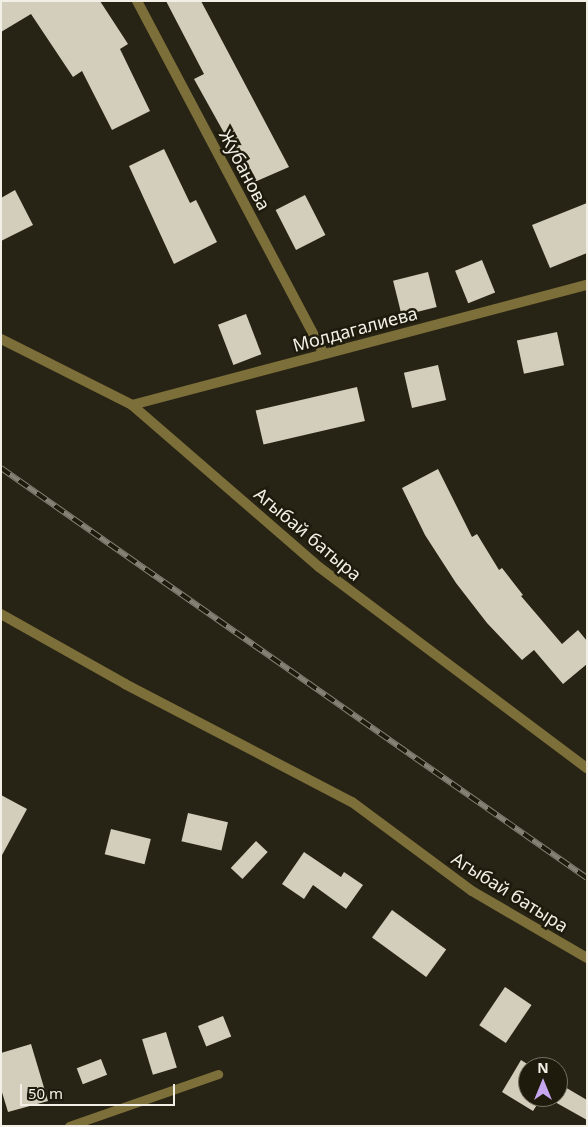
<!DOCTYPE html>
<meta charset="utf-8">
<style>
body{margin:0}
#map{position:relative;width:588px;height:1127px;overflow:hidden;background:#282415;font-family:"Noto Sans",sans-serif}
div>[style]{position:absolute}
.building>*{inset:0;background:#d3cebb;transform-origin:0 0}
.service>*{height:9px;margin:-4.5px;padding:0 4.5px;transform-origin:4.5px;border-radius:4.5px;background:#7d6f3a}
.minor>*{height:10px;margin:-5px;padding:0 5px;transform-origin:5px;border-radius:5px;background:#7d6f3a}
.rail>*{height:5.5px;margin-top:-2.75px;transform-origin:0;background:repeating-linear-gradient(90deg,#1f1b0c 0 11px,#858275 0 22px);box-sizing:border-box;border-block:1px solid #858275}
span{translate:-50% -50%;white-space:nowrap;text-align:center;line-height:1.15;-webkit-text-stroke:5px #1f1b0c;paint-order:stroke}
.street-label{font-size:18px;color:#f2f0e6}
.frame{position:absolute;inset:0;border:2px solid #f2f0e6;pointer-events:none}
.north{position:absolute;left:518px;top:1057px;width:50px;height:50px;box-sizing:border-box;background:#1f1b0c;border:1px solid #737063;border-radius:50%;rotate:0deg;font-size:14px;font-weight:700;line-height:20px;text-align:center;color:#f2f0e6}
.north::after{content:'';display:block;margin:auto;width:18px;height:22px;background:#c6a6f0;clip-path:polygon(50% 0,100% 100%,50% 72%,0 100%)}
.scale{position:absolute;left:20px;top:1084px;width:155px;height:22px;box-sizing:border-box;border:2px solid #f2f0e6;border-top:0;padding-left:6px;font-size:15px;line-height:18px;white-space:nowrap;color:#f2f0e6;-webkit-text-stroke:4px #1f1b0c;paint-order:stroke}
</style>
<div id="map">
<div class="building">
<div style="clip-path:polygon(1px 1px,100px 1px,128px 44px,120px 49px,150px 111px,112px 130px,82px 71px,73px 77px,31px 14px,1px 32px)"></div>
<div style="clip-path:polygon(166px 1px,201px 1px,289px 167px,252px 183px,194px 79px,204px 74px)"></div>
<div style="clip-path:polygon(164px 149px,190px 203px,196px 200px,217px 242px,174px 264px,129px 166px)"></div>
<div style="clip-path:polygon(15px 190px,33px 225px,1px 241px,1px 198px)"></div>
<div style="left:305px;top:195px;width:45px;height:33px;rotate:63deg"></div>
<div style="clip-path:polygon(587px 203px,587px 253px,550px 268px,532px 225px)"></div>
<div style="left:482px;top:260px;width:35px;height:29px;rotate:68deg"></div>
<div style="left:428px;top:272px;width:36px;height:36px;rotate:76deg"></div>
<div style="left:246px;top:314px;width:43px;height:30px;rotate:69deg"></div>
<div style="left:557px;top:332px;width:34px;height:41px;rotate:78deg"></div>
<div style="left:438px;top:365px;width:36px;height:35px;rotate:77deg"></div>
<div style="left:357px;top:387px;width:35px;height:104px;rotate:77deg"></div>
<div style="clip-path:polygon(438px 469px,472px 537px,477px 534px,499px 570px,502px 568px,523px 595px,521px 596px,562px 644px,578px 630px,587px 641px,587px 664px,563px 684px,534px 650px,522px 660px,487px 623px,456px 583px,425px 535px,402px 488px)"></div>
<div style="clip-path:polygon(1px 795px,27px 809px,1px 857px)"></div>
<div style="left:188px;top:813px;width:41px;height:29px;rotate:13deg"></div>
<div style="left:111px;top:829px;width:41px;height:26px;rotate:14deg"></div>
<div style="left:256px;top:841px;width:16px;height:37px;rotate:43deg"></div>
<div style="clip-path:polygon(304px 852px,341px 877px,344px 872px,363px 885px,346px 909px,313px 885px,304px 899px,282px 884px)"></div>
<div style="left:392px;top:910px;width:67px;height:34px;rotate:36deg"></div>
<div style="left:505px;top:987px;width:32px;height:46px;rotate:34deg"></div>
<div style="left:223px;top:1016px;width:22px;height:27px;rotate:68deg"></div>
<div style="left:166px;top:1032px;width:37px;height:25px;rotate:73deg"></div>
<div style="clip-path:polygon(31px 1044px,48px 1101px,8px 1112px,1px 1089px,1px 1053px)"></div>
<div style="left:101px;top:1059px;width:17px;height:26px;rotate:69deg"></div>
<div style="clip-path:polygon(521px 1060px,532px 1067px,528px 1067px,528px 1097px,542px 1097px,533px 1111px,502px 1092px)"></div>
<div style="clip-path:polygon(558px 1083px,587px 1100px,587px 1120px,546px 1097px,558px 1097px)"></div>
</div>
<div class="service">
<div style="left:69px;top:1126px;width:158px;rotate:-19.2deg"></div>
</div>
<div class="minor">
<div style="left:137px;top:1px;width:399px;rotate:62.1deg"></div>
<div style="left:1px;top:339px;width:147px;rotate:26.7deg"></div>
<div style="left:132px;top:405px;width:247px;rotate:40.9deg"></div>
<div style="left:319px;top:567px;width:335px;rotate:36.9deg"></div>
<div style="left:132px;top:405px;width:471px;rotate:-14.8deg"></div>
<div style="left:1px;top:614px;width:142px;rotate:29.4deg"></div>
<div style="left:125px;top:684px;width:256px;rotate:27.5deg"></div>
<div style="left:352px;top:802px;width:149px;rotate:36.6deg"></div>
<div style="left:472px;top:891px;width:133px;rotate:30.2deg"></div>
</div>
<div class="rail">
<div style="left:1px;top:468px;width:715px;rotate:34.98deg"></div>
</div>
<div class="street-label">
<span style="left:245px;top:170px;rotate:62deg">Жубанова</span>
<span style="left:355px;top:329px;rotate:-15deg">Молдагалиева</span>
<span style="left:308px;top:534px;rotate:40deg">Агыбай батыра</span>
<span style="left:510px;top:892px;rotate:32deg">Агыбай батыра</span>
</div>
<div class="frame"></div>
<div class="north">N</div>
<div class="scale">50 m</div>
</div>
